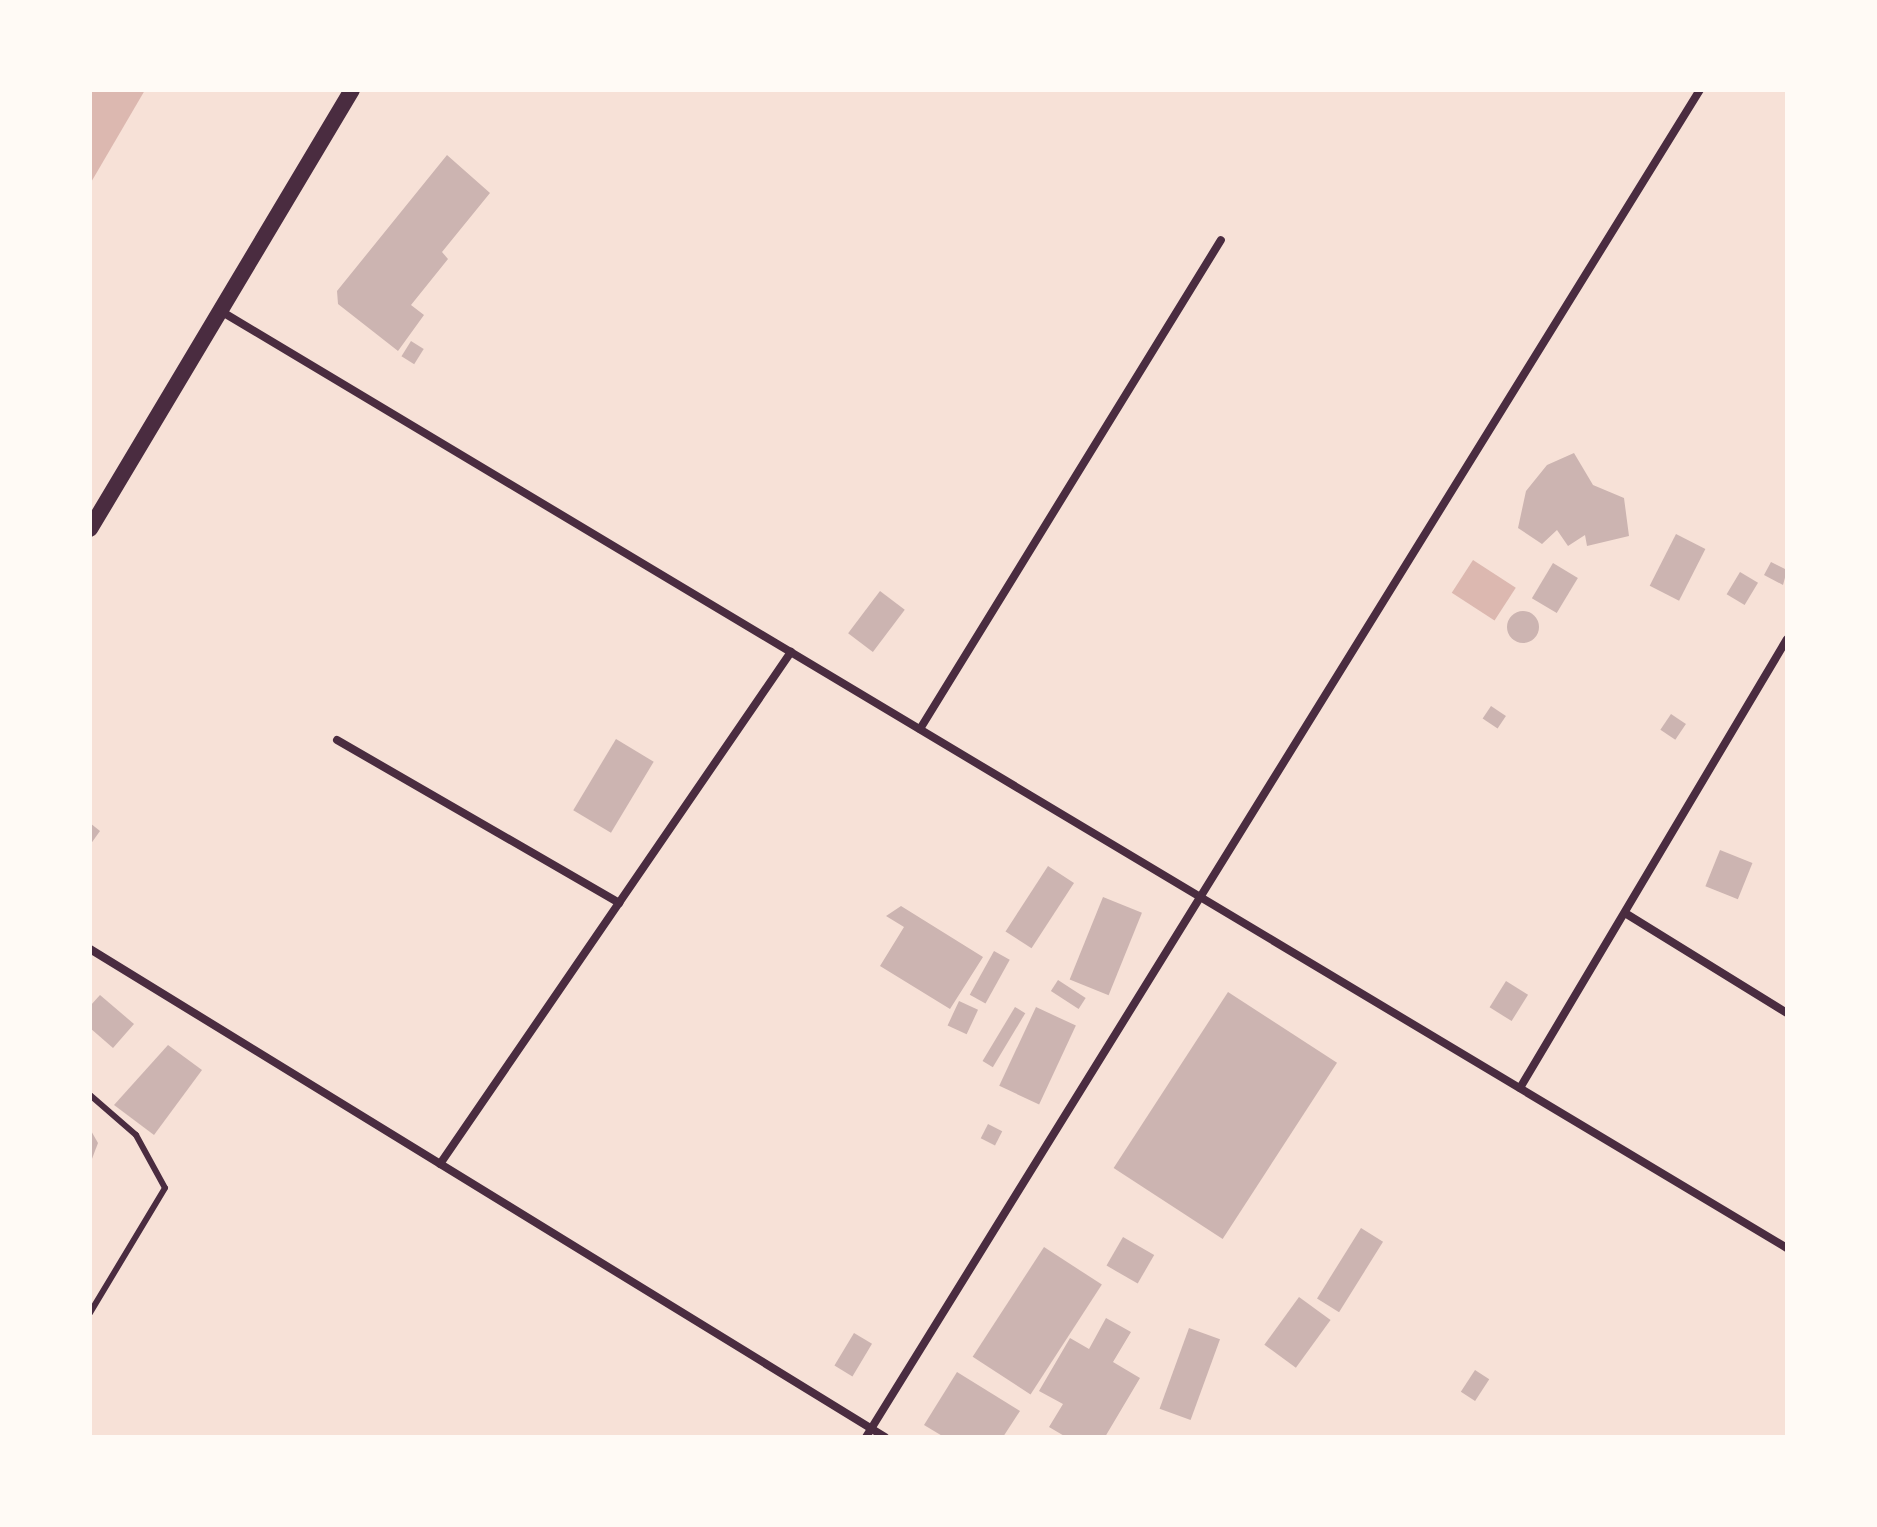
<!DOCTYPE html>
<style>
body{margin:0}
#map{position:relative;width:1877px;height:1527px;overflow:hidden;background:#f7e1d7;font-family:Figtree,sans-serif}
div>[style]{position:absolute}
.water>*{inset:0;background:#dcb8b0;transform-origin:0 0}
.building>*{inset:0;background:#ccb4b1;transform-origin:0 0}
.round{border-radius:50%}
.service>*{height:6px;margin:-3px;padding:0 3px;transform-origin:3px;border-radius:3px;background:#4a2c40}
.minor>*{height:8px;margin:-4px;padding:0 4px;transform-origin:4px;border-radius:4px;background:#4a2c40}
.secondary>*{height:16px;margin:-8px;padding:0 8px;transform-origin:8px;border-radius:8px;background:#4a2c40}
span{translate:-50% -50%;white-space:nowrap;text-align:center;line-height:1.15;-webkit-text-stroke:7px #fffaf5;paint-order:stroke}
.frame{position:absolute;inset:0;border:92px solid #fffaf5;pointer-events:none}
</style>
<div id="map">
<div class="water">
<div style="clip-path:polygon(90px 90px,145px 90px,90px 184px)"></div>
<div style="left:1473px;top:560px;width:51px;height:39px;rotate:33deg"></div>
</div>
<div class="building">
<div style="clip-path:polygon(447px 155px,490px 193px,442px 252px,448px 259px,411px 305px,424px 315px,398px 351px,338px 304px,337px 291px)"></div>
<div style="left:411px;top:341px;width:15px;height:18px;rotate:32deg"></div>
<div style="clip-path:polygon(1574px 453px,1593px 485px,1624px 498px,1629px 536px,1587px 546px,1585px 535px,1568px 546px,1557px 530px,1542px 544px,1518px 528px,1526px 491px,1547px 465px)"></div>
<div style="left:1676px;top:534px;width:33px;height:58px;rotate:27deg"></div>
<div style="clip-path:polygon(1771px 562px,1787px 570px,1783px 585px,1764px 575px)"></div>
<div style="left:1553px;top:563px;width:29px;height:41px;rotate:31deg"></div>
<div style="left:1740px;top:572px;width:21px;height:26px;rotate:31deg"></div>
<div style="left:880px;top:591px;width:31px;height:53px;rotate:37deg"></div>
<div class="round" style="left:1507px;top:611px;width:32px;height:32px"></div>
<div style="left:1491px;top:706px;width:18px;height:15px;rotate:34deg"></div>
<div style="left:1671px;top:714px;width:18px;height:19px;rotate:34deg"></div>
<div style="left:616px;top:739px;width:44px;height:83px;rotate:31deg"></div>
<div style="clip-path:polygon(90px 823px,100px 831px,90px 845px)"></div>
<div style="left:1720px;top:850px;width:35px;height:39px;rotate:22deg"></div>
<div style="left:1048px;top:866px;width:31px;height:78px;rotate:33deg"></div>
<div style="left:1103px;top:897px;width:42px;height:89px;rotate:22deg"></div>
<div style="clip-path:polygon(901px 906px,983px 957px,950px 1009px,880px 966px,904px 927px,886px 916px)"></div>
<div style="left:994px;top:951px;width:18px;height:50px;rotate:29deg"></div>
<div style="left:1058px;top:980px;width:33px;height:13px;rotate:33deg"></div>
<div style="left:1506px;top:981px;width:26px;height:31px;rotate:32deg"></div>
<div style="left:1228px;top:992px;width:130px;height:210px;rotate:33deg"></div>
<div style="clip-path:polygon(100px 995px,134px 1024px,113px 1048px,90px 1028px,90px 1006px)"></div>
<div style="left:959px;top:1001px;width:21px;height:27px;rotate:25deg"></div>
<div style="left:1015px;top:1007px;width:12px;height:63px;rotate:31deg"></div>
<div style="left:1036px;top:1007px;width:44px;height:87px;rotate:25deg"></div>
<div style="clip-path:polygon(168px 1045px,202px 1070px,154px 1135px,114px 1105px)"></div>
<div style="left:988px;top:1124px;width:16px;height:16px;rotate:27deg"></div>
<div style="clip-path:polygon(90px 1129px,98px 1143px,90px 1164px)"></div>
<div style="left:1361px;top:1228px;width:26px;height:83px;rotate:32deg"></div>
<div style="left:1123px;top:1237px;width:36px;height:33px;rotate:30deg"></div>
<div style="left:1044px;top:1247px;width:69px;height:131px;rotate:33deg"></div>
<div style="left:1299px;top:1297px;width:39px;height:59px;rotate:36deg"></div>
<div style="clip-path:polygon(1106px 1318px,1131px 1332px,1113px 1362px,1140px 1378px,1105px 1437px,1066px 1437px,1049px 1427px,1063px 1404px,1039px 1391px,1070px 1338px,1089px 1349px)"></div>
<div style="left:1189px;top:1328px;width:33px;height:86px;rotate:20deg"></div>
<div style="left:854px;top:1333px;width:21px;height:38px;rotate:31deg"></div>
<div style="left:1475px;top:1370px;width:17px;height:26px;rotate:33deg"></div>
<div style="clip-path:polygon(957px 1372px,1020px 1411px,1003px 1437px,944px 1437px,924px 1425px)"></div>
</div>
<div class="service">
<div style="left:90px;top:1095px;width:61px;rotate:41deg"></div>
<div style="left:136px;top:1135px;width:60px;rotate:61.3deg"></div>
<div style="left:165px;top:1188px;width:146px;rotate:121deg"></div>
</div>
<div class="minor">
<div style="left:219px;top:310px;width:1827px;rotate:30.89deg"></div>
<div style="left:920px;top:729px;width:574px;rotate:-58.39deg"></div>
<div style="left:337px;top:740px;width:326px;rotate:30deg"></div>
<div style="left:1625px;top:913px;width:190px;rotate:31.7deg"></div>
<div style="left:90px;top:949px;width:933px;rotate:31.54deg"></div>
<div style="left:1520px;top:1088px;width:522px;rotate:-59.26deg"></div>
<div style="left:440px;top:1164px;width:621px;rotate:-55.57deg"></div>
<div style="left:866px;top:1437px;width:1584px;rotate:-58.24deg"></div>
</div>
<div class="secondary">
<div style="left:90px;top:529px;width:511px;rotate:-59.17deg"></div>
</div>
<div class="frame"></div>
</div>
